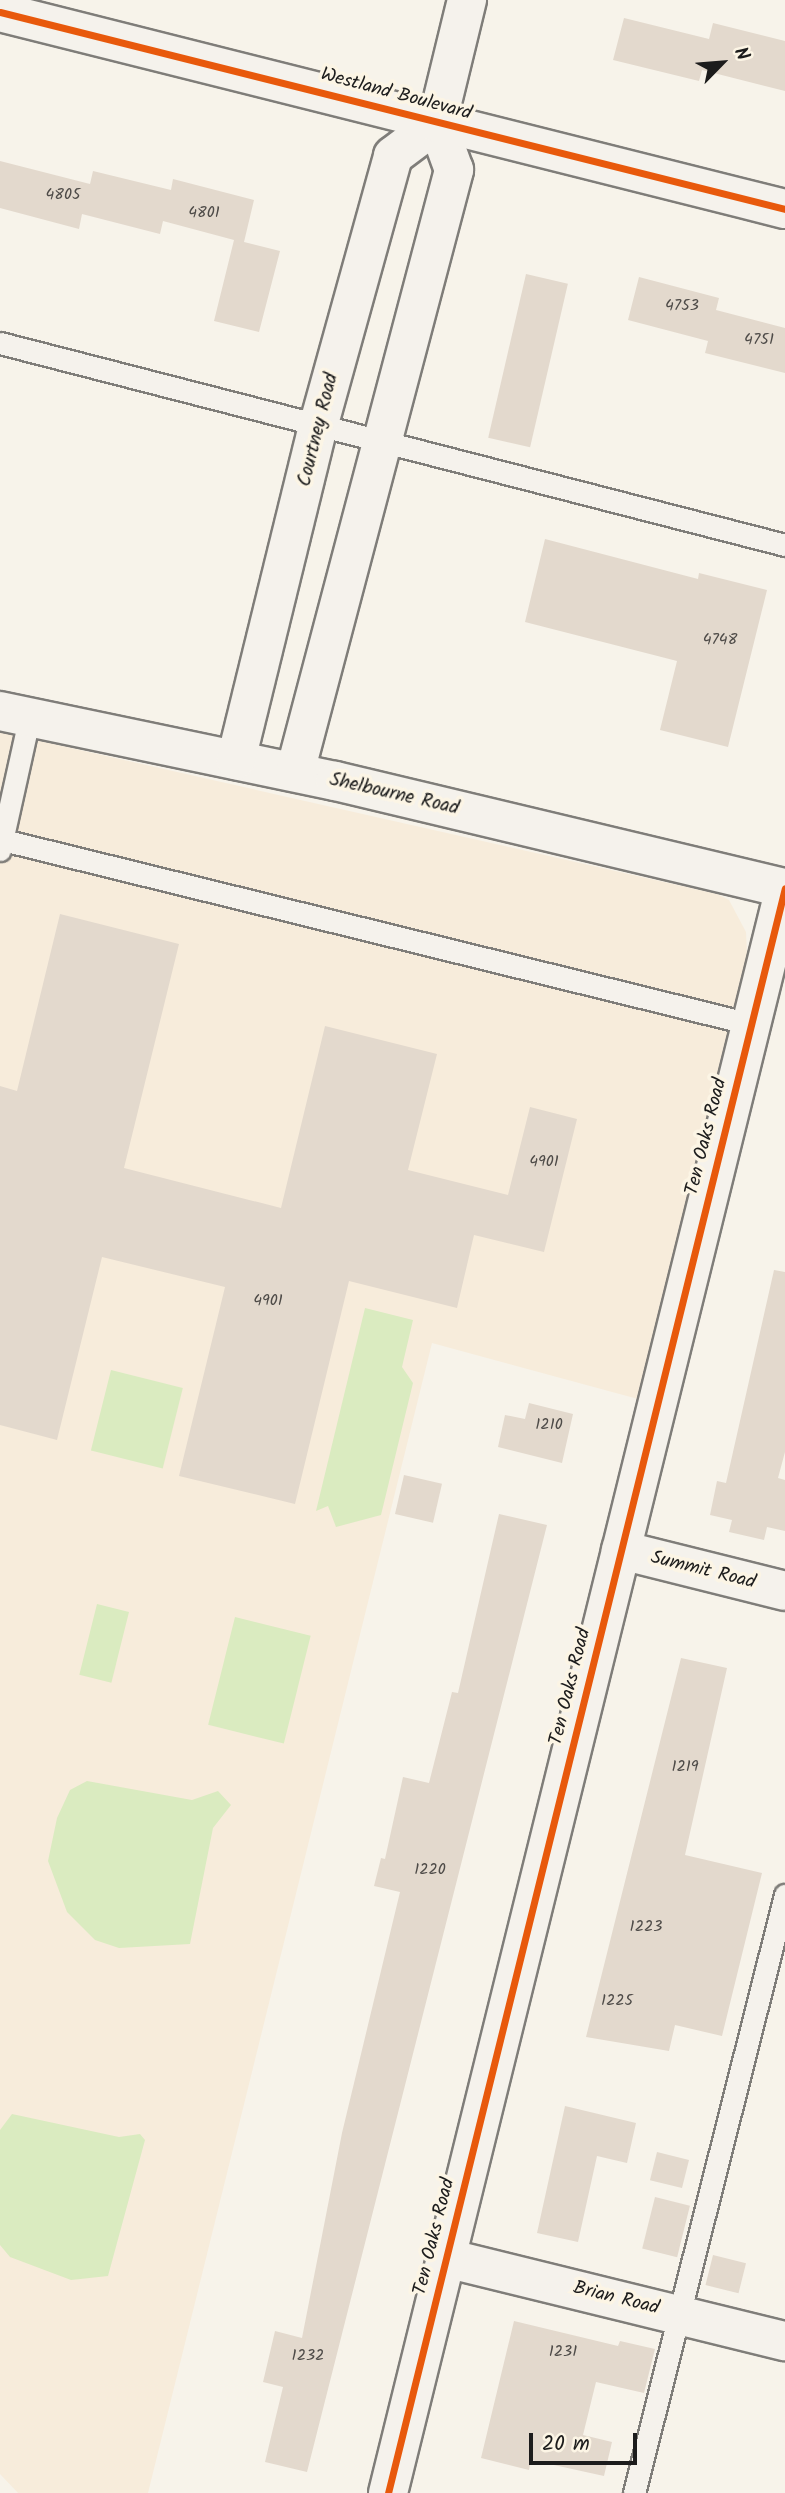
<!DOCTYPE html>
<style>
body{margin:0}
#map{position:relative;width:785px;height:2493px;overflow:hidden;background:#f7f3ea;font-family:Kalam,sans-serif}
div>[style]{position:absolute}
.built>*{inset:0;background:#f7ecdb}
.green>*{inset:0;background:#daebc0;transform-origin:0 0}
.building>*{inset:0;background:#e3d9cd;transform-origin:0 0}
.roads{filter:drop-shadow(2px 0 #7f7d79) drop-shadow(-2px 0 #7f7d79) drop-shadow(0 2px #7f7d79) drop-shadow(0 -2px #7f7d79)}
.service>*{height:21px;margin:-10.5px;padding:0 10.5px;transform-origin:10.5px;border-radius:10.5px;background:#f5f2ec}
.minor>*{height:38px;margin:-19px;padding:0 19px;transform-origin:19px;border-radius:19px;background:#f5f2ec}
.tertiary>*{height:38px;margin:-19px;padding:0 19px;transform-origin:19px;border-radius:19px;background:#f5f2ec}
.cycleway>*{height:7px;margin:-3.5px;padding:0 3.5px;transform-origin:3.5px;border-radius:3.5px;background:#e8590c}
span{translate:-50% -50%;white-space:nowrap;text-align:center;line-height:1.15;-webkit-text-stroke:7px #fcf5e5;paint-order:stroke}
.number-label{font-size:16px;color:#4e4b48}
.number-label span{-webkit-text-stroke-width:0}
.street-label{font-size:19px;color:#1c1c1c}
.north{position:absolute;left:687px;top:28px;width:70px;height:70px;-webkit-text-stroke:5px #fcf5e5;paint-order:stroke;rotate:65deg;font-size:19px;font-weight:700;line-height:28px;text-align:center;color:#1c1c1c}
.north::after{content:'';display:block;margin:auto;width:24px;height:32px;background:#1c1c1c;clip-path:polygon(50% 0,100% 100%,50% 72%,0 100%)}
.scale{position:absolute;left:529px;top:2433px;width:108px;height:32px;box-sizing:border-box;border:4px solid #1c1c1c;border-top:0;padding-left:9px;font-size:21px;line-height:24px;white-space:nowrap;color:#1c1c1c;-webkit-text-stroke:5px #fcf5e5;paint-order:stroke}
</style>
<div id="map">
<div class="built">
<div style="clip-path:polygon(0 732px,717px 894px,729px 900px,746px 932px,747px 954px,638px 1399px,432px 1343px,148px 2493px,18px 2493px,0 2474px)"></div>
</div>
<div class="green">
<div style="clip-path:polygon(365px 1308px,413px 1320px,402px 1367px,413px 1383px,381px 1515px,336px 1527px,328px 1506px,316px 1511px)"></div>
<div style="left:111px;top:1370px;width:74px;height:83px;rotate:14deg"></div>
<div style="left:97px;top:1604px;width:33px;height:73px;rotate:14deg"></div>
<div style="left:235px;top:1617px;width:78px;height:111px;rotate:14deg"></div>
<div style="clip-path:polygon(87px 1781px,192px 1800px,218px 1791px,231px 1805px,213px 1828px,190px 1944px,119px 1948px,95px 1940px,67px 1912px,48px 1861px,57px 1818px,70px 1790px)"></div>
<div style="clip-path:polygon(12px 2114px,119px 2137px,140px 2134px,145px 2140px,108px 2276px,71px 2280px,10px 2257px,0 2245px,0 2130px)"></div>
</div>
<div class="building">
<div style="clip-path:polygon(624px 18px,709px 39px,713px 23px,785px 41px,785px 91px,702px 70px,699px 81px,613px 60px)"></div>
<div style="clip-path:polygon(0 161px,90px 184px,93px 171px,171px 190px,173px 179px,254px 200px,244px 242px,280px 251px,259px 332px,214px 321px,234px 240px,163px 221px,160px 234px,82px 214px,79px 229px,0 208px)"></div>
<div style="left:526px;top:274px;width:43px;height:168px;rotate:13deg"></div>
<div style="clip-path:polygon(639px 277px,719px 298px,716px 310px,785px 328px,785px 373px,705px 353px,708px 341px,628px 320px)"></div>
<div style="clip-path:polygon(545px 539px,698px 579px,699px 573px,767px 590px,728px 747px,660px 730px,677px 661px,525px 622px)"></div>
<div style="clip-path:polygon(60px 914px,179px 944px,124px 1168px,281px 1208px,325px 1026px,437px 1054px,408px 1170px,508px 1195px,530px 1107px,577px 1119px,544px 1252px,474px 1235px,457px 1308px,349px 1281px,295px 1504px,179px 1476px,225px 1287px,102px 1257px,57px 1440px,0 1425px,0 1086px,17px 1091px)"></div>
<div style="clip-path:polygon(774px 1270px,785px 1272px,785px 1452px,778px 1478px,785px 1480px,785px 1531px,767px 1527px,764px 1540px,729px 1532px,732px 1520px,710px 1515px,717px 1481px,726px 1483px)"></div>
<div style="clip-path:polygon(529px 1403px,573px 1414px,562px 1463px,498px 1447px,505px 1415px,525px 1419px)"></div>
<div style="left:404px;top:1475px;width:39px;height:40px;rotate:13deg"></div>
<div style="clip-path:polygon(499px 1514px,547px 1525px,307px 2472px,265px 2462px,283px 2387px,263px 2382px,275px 2331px,302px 2338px,342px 2133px,400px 1892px,374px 1886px,381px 1858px,385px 1859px,403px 1777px,429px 1783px,452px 1692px,458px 1693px)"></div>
<div style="clip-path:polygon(681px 1658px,727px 1668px,685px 1855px,762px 1873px,722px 2036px,675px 2025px,669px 2051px,586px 2037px)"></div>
<div style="clip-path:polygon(565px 2106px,636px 2123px,627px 2163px,597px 2156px,578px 2242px,537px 2233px)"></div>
<div style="left:657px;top:2152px;width:33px;height:29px;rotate:14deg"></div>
<div style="left:655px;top:2197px;width:36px;height:53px;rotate:14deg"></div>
<div style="left:713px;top:2255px;width:34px;height:31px;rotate:14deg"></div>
<div style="clip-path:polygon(514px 2321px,618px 2346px,620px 2341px,655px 2349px,644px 2393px,596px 2382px,583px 2435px,612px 2442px,604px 2476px,531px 2460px,529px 2470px,481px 2458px)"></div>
</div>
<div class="roads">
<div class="service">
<div style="left:0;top:343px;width:811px;rotate:14.43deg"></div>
<div style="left:3px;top:840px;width:770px;rotate:13.82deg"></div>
<div style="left:0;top:850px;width:134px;rotate:-77.5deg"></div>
<div style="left:634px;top:2493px;width:617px;rotate:-75.83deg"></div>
</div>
<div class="minor">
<div style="left:0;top:711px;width:342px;rotate:11.8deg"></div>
<div style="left:335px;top:781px;width:463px;rotate:13.4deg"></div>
<div style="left:236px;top:760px;width:343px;rotate:-76.2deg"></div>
<div style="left:318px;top:427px;width:281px;rotate:-74.5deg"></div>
<div style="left:393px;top:156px;width:55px;rotate:-36.9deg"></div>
<div style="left:295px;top:772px;width:623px;rotate:-75.2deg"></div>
<div style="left:454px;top:170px;width:50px;rotate:-109.9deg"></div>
<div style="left:437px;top:123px;width:127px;rotate:-76.3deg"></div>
<div style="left:621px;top:1550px;width:169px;rotate:14deg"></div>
<div style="left:446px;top:2258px;width:349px;rotate:13.8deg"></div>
<div style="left:388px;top:2493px;width:1653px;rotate:-76.11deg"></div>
</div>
<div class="tertiary">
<div style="left:0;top:12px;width:809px;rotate:14.09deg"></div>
</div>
</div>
<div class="cycleway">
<div style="left:0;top:12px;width:809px;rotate:14.09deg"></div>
<div style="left:388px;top:2493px;width:1653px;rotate:-76.11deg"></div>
</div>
<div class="number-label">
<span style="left:63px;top:195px">4805</span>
<span style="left:204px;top:213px">4801</span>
<span style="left:682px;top:306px">4753</span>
<span style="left:759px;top:340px">4751</span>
<span style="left:720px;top:640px">4748</span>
<span style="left:544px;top:1162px">4901</span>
<span style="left:268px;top:1301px">4901</span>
<span style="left:549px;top:1425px">1210</span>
<span style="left:685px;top:1767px">1219</span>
<span style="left:430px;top:1870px">1220</span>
<span style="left:646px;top:1927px">1223</span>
<span style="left:617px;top:2001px">1225</span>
<span style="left:563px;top:2352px">1231</span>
<span style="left:308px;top:2356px">1232</span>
</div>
<div class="street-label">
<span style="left:396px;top:95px;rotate:15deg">Westland Boulevard</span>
<span style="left:319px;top:430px;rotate:-76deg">Courtney Road</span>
<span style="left:394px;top:795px;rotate:13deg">Shelbourne Road</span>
<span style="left:707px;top:1137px;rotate:-76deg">Ten Oaks Road</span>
<span style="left:703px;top:1571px;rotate:14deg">Summit Road</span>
<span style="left:571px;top:1687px;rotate:-76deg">Ten Oaks Road</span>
<span style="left:435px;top:2237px;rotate:-76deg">Ten Oaks Road</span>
<span style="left:616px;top:2299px;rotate:14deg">Brian Road</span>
</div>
<div class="north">N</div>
<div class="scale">20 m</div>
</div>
